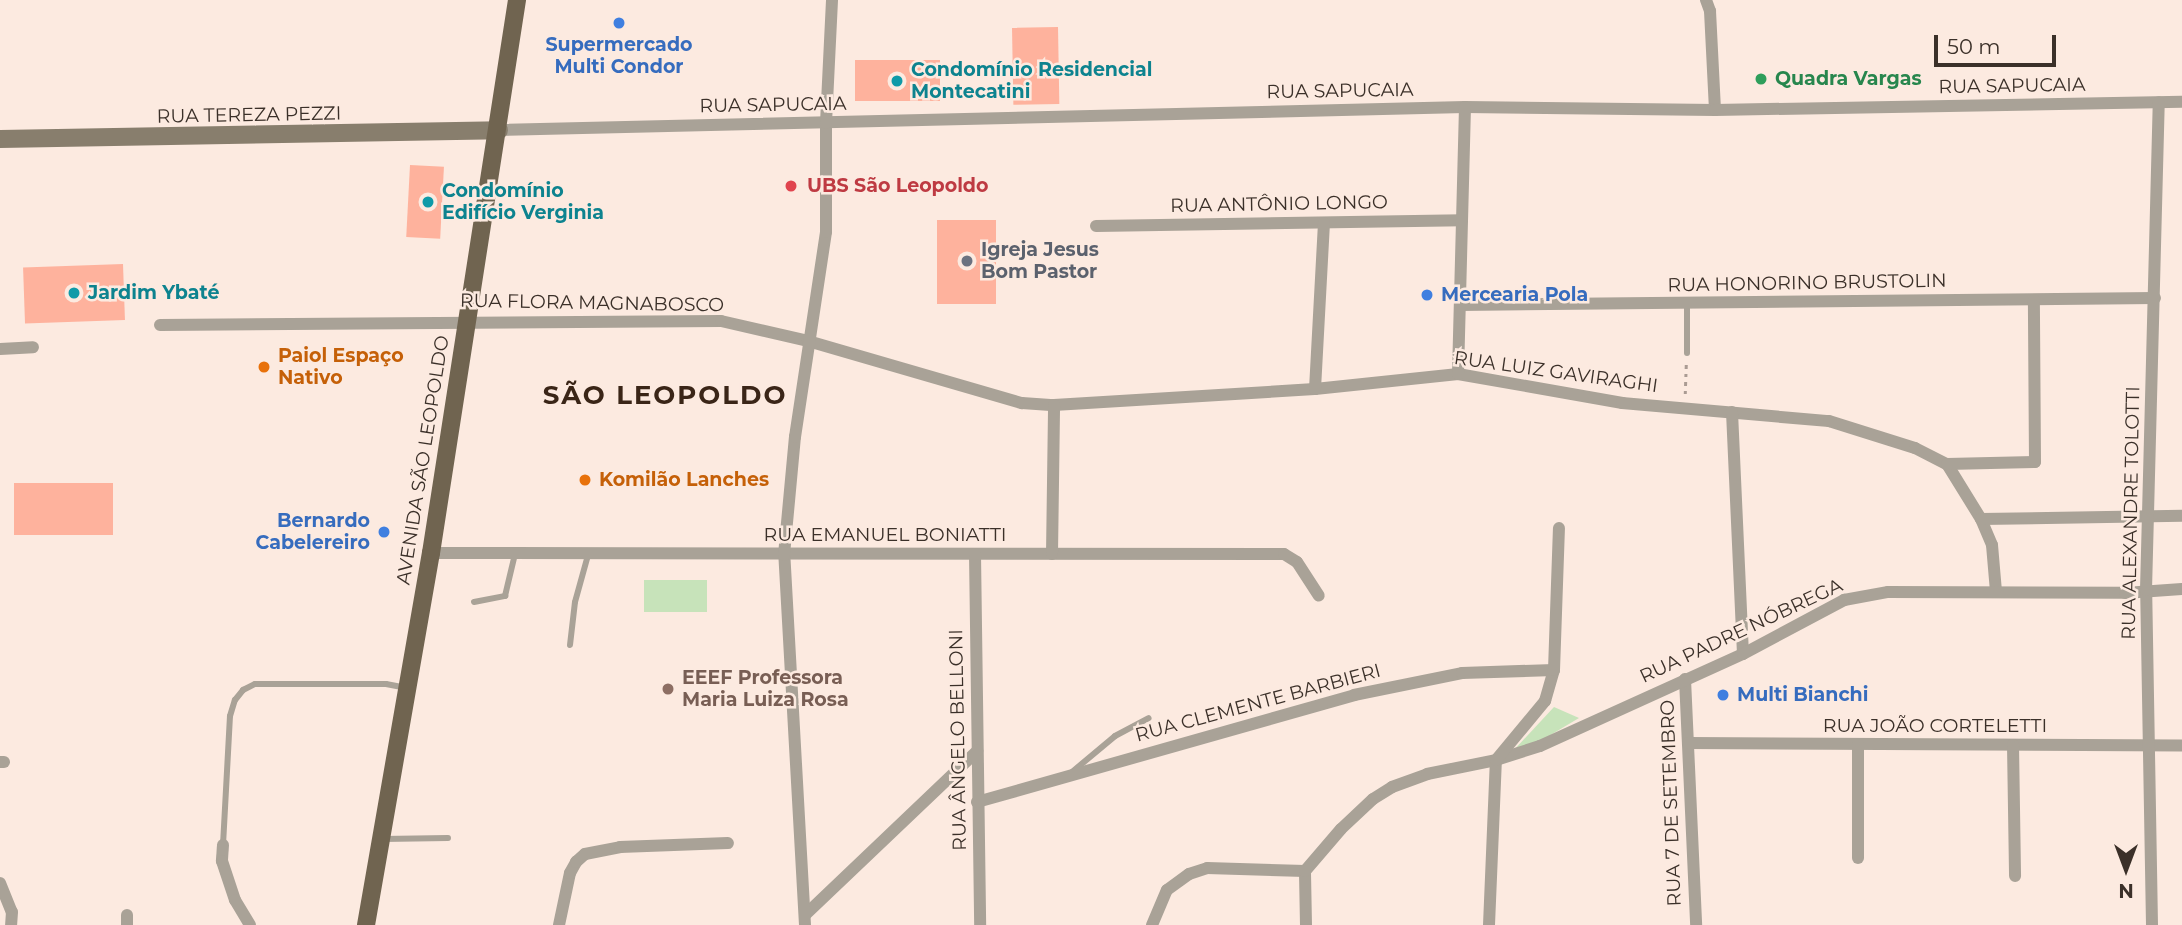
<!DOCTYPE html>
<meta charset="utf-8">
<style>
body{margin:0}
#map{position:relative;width:2182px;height:925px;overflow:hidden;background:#fceae0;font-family:Montserrat,sans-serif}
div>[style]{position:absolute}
.green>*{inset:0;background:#c7e3ba;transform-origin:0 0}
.building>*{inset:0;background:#feb29d;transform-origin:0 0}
.path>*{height:2.5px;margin-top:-1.25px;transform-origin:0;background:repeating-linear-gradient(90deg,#aa9b93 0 3.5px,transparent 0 8.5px)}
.lane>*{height:6px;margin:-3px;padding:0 3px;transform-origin:3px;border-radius:3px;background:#a9a297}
.street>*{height:12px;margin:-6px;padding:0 6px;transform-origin:6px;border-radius:6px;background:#a9a297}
.secondary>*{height:18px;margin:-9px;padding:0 9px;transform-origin:9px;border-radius:9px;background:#887e6d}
.primary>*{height:18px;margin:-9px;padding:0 9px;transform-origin:9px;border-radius:9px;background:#706450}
.dots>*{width:19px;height:19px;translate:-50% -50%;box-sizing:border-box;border:4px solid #fceae0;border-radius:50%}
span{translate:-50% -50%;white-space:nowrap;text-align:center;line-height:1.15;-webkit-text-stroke:5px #fceae0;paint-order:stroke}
.shop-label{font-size:19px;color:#366cbe;font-weight:700}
.left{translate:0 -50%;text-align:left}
.right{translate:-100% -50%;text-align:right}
.culture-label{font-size:19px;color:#0d838f;font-weight:700}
.leisure-label{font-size:19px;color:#27864d;font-weight:700}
.street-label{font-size:19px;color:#3b3029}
.health-label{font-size:19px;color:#be3a42;font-weight:700}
.worship-label{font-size:19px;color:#5b616d;font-weight:700}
.food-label{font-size:19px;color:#c56008;font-weight:700}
.education-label{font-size:19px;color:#785e54;font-weight:700}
.district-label{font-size:26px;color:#3a2517;font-weight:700;letter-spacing:2px}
.north{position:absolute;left:2091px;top:834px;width:70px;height:70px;-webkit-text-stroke:5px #fceae0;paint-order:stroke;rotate:180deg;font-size:19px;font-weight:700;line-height:28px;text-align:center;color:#3b3029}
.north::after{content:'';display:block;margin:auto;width:24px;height:32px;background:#3b3029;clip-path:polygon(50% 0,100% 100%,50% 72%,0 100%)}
.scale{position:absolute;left:1934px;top:35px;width:122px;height:32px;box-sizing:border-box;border:4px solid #3b3029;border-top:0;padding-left:9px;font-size:21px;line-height:24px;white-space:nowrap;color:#3b3029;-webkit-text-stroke:5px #fceae0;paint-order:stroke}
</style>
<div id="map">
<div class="green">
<div style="left:644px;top:580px;width:63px;height:32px"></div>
<div style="clip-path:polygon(1554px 707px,1579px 718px,1532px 746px,1513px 751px)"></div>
</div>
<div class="building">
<div style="left:1058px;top:27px;width:77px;height:46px;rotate:89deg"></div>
<div style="left:940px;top:60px;width:41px;height:85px;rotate:90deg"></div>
<div style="left:410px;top:165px;width:34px;height:72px;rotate:3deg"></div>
<div style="left:937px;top:220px;width:59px;height:84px"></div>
<div style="left:123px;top:264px;width:56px;height:100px;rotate:88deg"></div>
<div style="left:14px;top:483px;width:99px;height:52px"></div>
</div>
<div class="path">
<div style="left:1685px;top:394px;width:32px;rotate:-88deg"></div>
</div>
<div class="lane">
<div style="left:1687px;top:353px;width:50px;rotate:-90deg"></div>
<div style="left:474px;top:602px;width:32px;rotate:-11deg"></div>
<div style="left:505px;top:596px;width:43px;rotate:-76.6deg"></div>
<div style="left:570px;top:645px;width:43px;rotate:-83.4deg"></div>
<div style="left:575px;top:602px;width:49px;rotate:-74.5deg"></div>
<div style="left:1072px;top:772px;width:56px;rotate:-39.9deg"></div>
<div style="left:1115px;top:736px;width:38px;rotate:-28deg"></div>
<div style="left:383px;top:839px;width:65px;rotate:-0.9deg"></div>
<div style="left:223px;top:845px;width:129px;rotate:-86.9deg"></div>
<div style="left:230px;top:716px;width:17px;rotate:-73deg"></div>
<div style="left:235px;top:700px;width:13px;rotate:-51deg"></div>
<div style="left:243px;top:690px;width:13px;rotate:-27deg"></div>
<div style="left:255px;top:684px;width:131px"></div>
<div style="left:386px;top:684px;width:20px;rotate:11deg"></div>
</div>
<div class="street">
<div style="left:1706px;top:0;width:12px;rotate:70deg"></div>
<div style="left:1710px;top:11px;width:99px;rotate:87.1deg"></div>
<div style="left:499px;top:130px;width:966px;rotate:-1.36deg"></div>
<div style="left:1465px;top:107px;width:250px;rotate:0.7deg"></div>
<div style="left:1715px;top:110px;width:467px;rotate:-1deg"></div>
<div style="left:1096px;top:226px;width:366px;rotate:-0.9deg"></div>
<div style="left:1460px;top:305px;width:695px;rotate:-0.58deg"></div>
<div style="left:160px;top:325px;width:561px;rotate:-0.41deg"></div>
<div style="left:721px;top:321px;width:89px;rotate:12.9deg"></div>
<div style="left:808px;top:341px;width:223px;rotate:16.2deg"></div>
<div style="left:1022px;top:403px;width:32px;rotate:4deg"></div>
<div style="left:1054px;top:405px;width:261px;rotate:-3.5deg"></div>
<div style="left:1315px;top:389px;width:144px;rotate:-6deg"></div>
<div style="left:1458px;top:374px;width:167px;rotate:10deg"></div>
<div style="left:1622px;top:403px;width:208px;rotate:5deg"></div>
<div style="left:1829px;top:421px;width:90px;rotate:17.4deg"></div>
<div style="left:1915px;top:448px;width:36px;rotate:27deg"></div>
<div style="left:1947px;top:464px;width:65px;rotate:58.3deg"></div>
<div style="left:1981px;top:519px;width:28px;rotate:67deg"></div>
<div style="left:1992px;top:545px;width:47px;rotate:85.1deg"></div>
<div style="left:0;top:349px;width:33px;rotate:-3deg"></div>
<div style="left:1458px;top:374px;width:267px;rotate:-88.5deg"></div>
<div style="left:1315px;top:389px;width:166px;rotate:-86.9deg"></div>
<div style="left:1732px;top:412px;width:242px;rotate:87.4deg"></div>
<div style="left:1947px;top:464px;width:88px;rotate:-1.3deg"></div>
<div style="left:2035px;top:462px;width:162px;rotate:-90.4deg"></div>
<div style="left:1981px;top:519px;width:201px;rotate:-0.9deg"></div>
<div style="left:431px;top:553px;width:853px;rotate:0.07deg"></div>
<div style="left:1284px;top:554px;width:15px;rotate:32deg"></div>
<div style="left:1297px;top:562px;width:40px;rotate:57.1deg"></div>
<div style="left:975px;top:554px;width:371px;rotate:89.2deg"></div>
<div style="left:1052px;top:554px;width:149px;rotate:-89.2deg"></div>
<div style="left:1685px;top:679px;width:246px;rotate:87.4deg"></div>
<div style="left:1688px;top:743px;width:494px;rotate:0.3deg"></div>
<div style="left:2013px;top:745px;width:131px;rotate:89.1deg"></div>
<div style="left:0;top:762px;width:4px"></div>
<div style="left:977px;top:802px;width:392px;rotate:-15.8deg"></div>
<div style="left:1354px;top:695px;width:110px;rotate:-11.5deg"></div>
<div style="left:1462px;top:673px;width:92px;rotate:-1.9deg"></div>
<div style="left:223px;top:845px;width:16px;rotate:94deg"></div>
<div style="left:222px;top:861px;width:41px;rotate:71.6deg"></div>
<div style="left:235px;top:900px;width:29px;rotate:59deg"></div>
<div style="left:1858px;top:858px;width:113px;rotate:-90deg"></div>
<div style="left:0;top:883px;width:31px;rotate:68deg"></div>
<div style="left:12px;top:912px;width:13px;rotate:94deg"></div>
<div style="left:805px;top:915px;width:238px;rotate:-43.6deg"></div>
<div style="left:127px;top:925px;width:10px;rotate:-90deg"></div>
<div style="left:559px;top:925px;width:53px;rotate:-78.1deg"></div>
<div style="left:570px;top:873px;width:13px;rotate:-61deg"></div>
<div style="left:576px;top:862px;width:12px;rotate:-42deg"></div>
<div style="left:585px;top:854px;width:36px;rotate:-11deg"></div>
<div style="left:620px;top:847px;width:108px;rotate:-2.1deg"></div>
<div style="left:805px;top:925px;width:371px;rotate:-93.2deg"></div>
<div style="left:784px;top:555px;width:119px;rotate:-84.7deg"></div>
<div style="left:795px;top:437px;width:207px;rotate:-81.4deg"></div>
<div style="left:826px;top:232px;width:109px;rotate:-90deg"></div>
<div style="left:826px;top:123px;width:123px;rotate:-87.2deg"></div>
<div style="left:1152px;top:925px;width:38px;rotate:-67deg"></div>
<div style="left:1167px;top:890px;width:27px;rotate:-36deg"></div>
<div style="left:1189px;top:874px;width:19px;rotate:-18deg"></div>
<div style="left:1207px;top:868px;width:98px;rotate:1.8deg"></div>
<div style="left:1306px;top:925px;width:54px;rotate:-91.1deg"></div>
<div style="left:1305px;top:871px;width:55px;rotate:-49.4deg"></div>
<div style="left:1341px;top:829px;width:44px;rotate:-43.2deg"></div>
<div style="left:1373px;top:799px;width:22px;rotate:-32deg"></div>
<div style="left:1392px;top:787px;width:37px;rotate:-20deg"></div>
<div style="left:1427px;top:774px;width:70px;rotate:-11.5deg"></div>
<div style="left:1496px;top:760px;width:46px;rotate:-17.7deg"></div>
<div style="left:1540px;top:746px;width:223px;rotate:-24.4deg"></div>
<div style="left:1743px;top:654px;width:115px;rotate:-28.1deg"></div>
<div style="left:1844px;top:600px;width:45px;rotate:-10.3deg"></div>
<div style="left:1888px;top:592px;width:237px;rotate:0.2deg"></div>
<div style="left:2125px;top:593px;width:57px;rotate:-4deg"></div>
<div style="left:1489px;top:925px;width:165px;rotate:-87.6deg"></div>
<div style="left:1496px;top:760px;width:77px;rotate:-50.3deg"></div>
<div style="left:1545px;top:701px;width:32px;rotate:-74deg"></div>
<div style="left:1554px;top:670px;width:142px;rotate:-88deg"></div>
<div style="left:2152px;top:925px;width:335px;rotate:-91deg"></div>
<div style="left:2146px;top:590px;width:488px;rotate:-88.5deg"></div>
</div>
<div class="secondary">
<div style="left:0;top:139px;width:499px;rotate:-1deg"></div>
</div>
<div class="primary">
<div style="left:366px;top:925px;width:378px;rotate:-80.1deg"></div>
<div style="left:431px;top:553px;width:560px;rotate:-81.16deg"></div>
</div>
<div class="dots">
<div style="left:619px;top:23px;background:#3f7fe0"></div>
<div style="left:1761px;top:79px;background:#2e9e5b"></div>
<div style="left:897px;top:81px;background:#0f9aa8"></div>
<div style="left:791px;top:186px;background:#e0444e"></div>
<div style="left:428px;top:202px;background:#0f9aa8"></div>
<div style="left:967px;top:261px;background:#6b7280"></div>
<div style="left:74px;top:293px;background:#0f9aa8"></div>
<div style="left:1427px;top:295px;background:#3f7fe0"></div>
<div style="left:264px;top:367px;background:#e8710a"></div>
<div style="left:585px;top:480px;background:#e8710a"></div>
<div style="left:384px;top:532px;background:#3f7fe0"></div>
<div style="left:668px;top:689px;background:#8d6e63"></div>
<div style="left:1723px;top:695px;background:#3f7fe0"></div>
</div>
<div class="shop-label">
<span style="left:619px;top:56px">Supermercado<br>Multi Condor</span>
<span class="left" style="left:1441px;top:295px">Mercearia Pola</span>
<span class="right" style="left:370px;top:532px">Bernardo<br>Cabelereiro</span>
<span class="left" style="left:1737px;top:695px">Multi Bianchi</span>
</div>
<div class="culture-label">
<span class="left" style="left:911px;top:81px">Condomínio Residencial<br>Montecatini</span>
<span class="left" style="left:442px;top:202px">Condomínio<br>Edifício Verginia</span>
<span class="left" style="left:88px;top:293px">Jardim Ybaté</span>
</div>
<div class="leisure-label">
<span class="left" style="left:1775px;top:79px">Quadra Vargas</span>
</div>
<div class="street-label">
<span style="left:2012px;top:86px;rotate:-1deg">RUA SAPUCAIA</span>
<span style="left:1340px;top:91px;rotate:-1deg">RUA SAPUCAIA</span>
<span style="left:773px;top:105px;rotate:-1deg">RUA SAPUCAIA</span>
<span style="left:249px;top:115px;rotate:-1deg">RUA TEREZA PEZZI</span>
<span style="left:1279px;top:204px;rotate:-1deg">RUA ANTÔNIO LONGO</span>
<span style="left:1807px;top:283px;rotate:-1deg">RUA HONORINO BRUSTOLIN</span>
<span style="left:592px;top:303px;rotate:1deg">RUA FLORA MAGNABOSCO</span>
<span style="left:1556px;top:372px;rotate:8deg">RUA LUIZ GAVIRAGHI</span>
<span style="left:423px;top:460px;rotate:-81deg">AVENIDA SÃO LEOPOLDO</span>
<span style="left:2131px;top:513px;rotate:-89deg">RUA ALEXANDRE TOLOTTI</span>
<span style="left:885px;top:535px">RUA EMANUEL BONIATTI</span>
<span style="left:1741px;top:631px;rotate:-25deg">RUA PADRE NÓBREGA</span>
<span style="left:1258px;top:703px;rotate:-15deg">RUA CLEMENTE BARBIERI</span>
<span style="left:1935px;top:726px">RUA JOÃO CORTELETTI</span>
<span style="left:958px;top:740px;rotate:-91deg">RUA ÂNGELO BELLONI</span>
<span style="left:1671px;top:803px;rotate:-92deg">RUA 7 DE SETEMBRO</span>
</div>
<div class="health-label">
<span class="left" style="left:807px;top:186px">UBS São Leopoldo</span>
</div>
<div class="worship-label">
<span class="left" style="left:981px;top:261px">Igreja Jesus<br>Bom Pastor</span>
</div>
<div class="food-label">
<span class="left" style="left:278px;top:367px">Paiol Espaço<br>Nativo</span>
<span class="left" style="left:599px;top:480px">Komilão Lanches</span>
</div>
<div class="education-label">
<span class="left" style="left:682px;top:689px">EEEF Professora<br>Maria Luiza Rosa</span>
</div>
<div class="district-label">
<span style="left:665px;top:396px">SÃO LEOPOLDO</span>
</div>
<div class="north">N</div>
<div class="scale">50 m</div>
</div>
